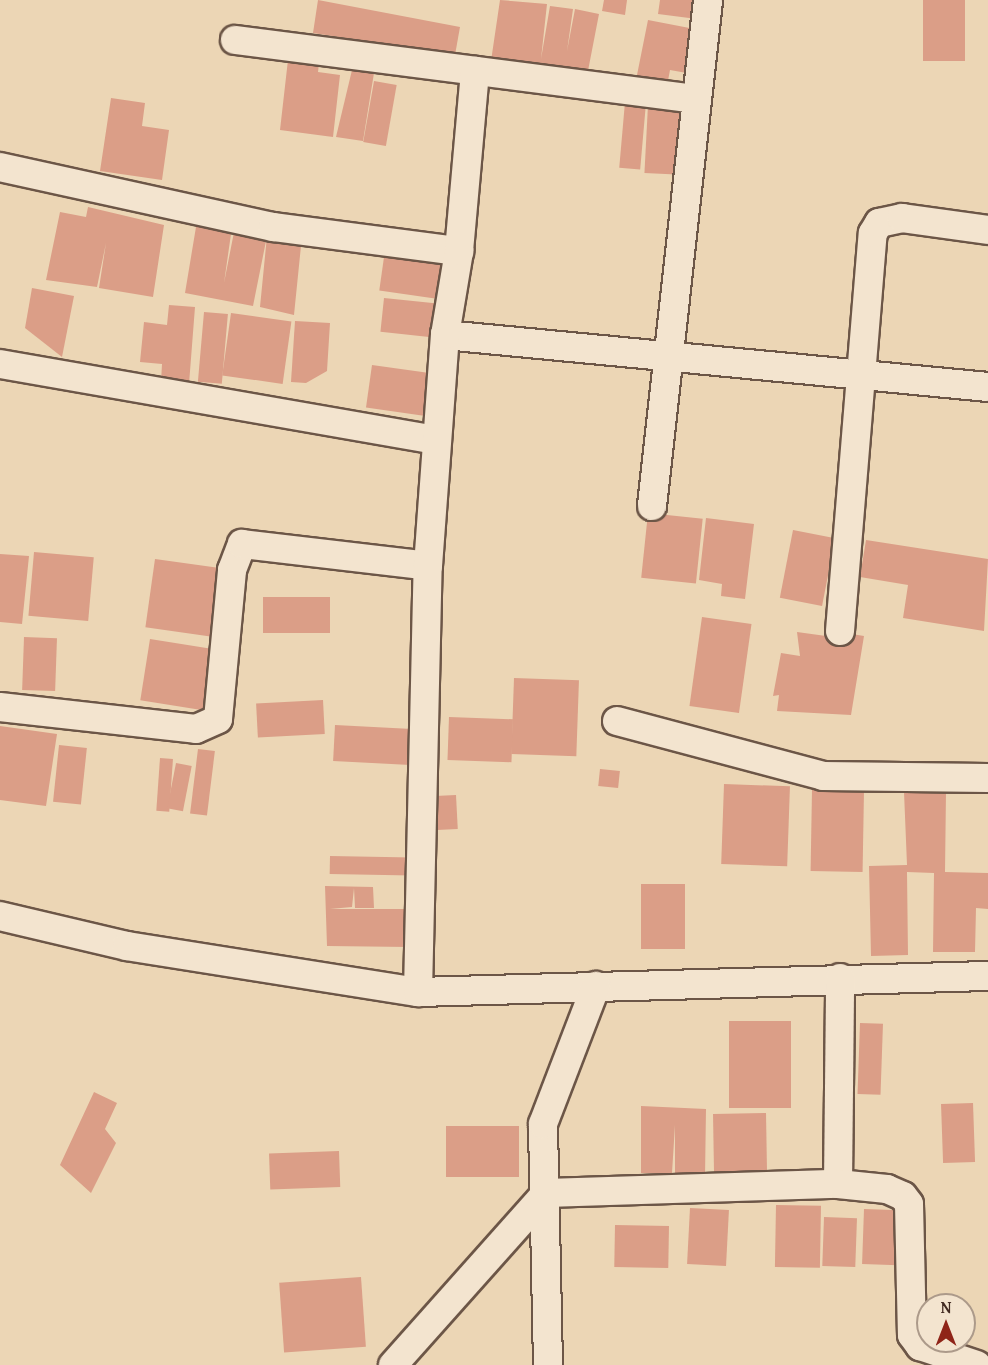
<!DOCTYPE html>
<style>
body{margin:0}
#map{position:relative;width:988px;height:1365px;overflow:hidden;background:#ecd6b5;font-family:"Gentium Book Plus",serif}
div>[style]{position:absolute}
.building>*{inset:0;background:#db9e87;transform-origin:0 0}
.roads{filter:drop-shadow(2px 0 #6c5647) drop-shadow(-2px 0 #6c5647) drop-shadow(0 2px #6c5647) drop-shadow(0 -2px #6c5647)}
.street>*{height:28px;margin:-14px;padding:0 14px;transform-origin:14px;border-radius:14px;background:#f3e4cf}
span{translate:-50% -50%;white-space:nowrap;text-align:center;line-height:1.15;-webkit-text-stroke:4.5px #f3e4cf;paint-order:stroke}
.north{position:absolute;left:916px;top:1293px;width:60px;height:60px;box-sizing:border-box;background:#f3e4cf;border:2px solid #ac9a8a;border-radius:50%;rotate:0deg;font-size:16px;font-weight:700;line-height:24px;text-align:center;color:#422b22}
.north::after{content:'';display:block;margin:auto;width:21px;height:27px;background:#8f2418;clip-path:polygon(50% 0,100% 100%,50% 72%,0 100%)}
</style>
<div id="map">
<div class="building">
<div style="clip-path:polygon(318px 0,460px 27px,455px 55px,313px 33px)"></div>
<div style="clip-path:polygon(500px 0,547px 4px,541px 59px,550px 6px,573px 9px,567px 51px,575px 9px,599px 14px,587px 76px,491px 61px)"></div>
<div style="clip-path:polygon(604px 0,627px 0,625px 15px,602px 11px)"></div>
<div style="clip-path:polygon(660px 0,700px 0,697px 19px,658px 14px)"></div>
<div style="left:923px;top:0;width:42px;height:61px"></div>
<div style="clip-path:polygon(648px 20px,705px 31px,698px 75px,670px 70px,667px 86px,636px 80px)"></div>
<div style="clip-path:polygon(289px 51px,320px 55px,318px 72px,340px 75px,333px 137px,280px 130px)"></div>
<div style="clip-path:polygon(352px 70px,374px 73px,363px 141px,336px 137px)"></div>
<div style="left:374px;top:81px;width:23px;height:62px;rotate:10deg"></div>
<div style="clip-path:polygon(111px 98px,145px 103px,142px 126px,169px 130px,162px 180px,100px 171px)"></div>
<div style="left:625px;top:102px;width:21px;height:66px;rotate:5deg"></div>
<div style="left:648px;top:105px;width:37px;height:68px;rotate:3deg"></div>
<div style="clip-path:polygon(88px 207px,164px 225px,153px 297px,99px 288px,106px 243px,97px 287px,46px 280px,60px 212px,86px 217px)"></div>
<div style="clip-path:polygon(197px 221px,232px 227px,224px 283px,235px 227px,302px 236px,294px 315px,260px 307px,267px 236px,253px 306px,185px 293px)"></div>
<div style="left:385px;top:250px;width:65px;height:41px;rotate:8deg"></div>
<div style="clip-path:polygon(32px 288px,74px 296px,62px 357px,25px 328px)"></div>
<div style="left:384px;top:298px;width:56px;height:34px;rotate:6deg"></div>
<div style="clip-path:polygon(169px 305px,195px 307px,189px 384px,161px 382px,162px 364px,140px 362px,144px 322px,167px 325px)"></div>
<div style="left:204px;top:312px;width:24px;height:70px;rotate:5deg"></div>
<div style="left:231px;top:313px;width:61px;height:63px;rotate:8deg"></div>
<div style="clip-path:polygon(295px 321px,330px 323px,327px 371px,306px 383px,291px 382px)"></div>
<div style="left:372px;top:365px;width:67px;height:43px;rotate:8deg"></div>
<div style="left:648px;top:513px;width:55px;height:65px;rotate:6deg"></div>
<div style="clip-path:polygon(706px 518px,754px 524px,745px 599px,721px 596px,722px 584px,699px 580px)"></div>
<div style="left:793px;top:530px;width:43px;height:69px;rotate:11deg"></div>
<div style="clip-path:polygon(866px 540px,988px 559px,984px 631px,903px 618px,908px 585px,860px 577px)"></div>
<div style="left:34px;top:552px;width:60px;height:64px;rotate:5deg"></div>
<div style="clip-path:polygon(0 554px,29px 556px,22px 624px,0 622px)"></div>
<div style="left:155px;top:559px;width:78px;height:69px;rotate:8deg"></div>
<div style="left:263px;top:597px;width:67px;height:36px"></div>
<div style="left:702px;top:617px;width:50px;height:90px;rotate:8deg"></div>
<div style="clip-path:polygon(827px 630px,864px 636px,851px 715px,777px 711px,779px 695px,773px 696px,781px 653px,800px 656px,797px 632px,826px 636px)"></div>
<div style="left:24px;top:637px;width:33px;height:53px;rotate:2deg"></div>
<div style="left:150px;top:639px;width:73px;height:62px;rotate:9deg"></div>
<div style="left:514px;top:678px;width:65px;height:76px;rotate:2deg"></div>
<div style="left:323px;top:700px;width:34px;height:67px;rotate:87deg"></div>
<div style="left:449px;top:717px;width:64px;height:43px;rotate:2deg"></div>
<div style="left:335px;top:725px;width:82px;height:36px;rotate:3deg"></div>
<div style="clip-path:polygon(0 726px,57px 734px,46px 806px,0 800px)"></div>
<div style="left:59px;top:745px;width:28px;height:57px;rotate:6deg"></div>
<div style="left:198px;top:749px;width:17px;height:65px;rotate:7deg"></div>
<div style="left:160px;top:758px;width:13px;height:53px;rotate:4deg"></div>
<div style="left:176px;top:763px;width:16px;height:46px;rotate:11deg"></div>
<div style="left:600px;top:769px;width:20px;height:17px;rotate:6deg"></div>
<div style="left:724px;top:784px;width:66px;height:80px;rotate:2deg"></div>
<div style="left:812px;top:790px;width:52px;height:81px;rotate:1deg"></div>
<div style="clip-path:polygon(904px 792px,946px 792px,945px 872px,988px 873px,988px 909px,976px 908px,975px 952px,933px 952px,934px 873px,907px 872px,908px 955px,871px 956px,869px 866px,907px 865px)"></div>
<div style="left:456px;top:795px;width:34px;height:21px;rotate:87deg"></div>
<div style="left:330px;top:856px;width:82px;height:18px;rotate:1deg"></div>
<div style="left:641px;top:884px;width:44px;height:65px"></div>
<div style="clip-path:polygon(325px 886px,373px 887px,374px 908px,355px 908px,354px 888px,352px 907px,330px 909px,409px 909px,409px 947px,327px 946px)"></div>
<div style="left:729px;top:1021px;width:62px;height:87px"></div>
<div style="left:860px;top:1023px;width:23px;height:71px;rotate:2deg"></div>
<div style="clip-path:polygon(94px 1092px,117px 1103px,105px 1129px,116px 1143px,91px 1193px,60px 1165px)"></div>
<div style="left:973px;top:1103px;width:59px;height:32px;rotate:88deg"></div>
<div style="clip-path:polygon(641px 1106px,706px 1109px,705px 1177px,675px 1177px,675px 1125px,672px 1173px,641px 1173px)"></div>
<div style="left:766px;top:1113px;width:59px;height:53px;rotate:89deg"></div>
<div style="left:519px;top:1126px;width:51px;height:73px;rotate:90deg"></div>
<div style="left:339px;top:1151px;width:36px;height:70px;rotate:88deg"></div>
<div style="left:776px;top:1205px;width:45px;height:62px;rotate:1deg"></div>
<div style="left:690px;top:1208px;width:39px;height:56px;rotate:3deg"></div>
<div style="left:864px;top:1209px;width:36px;height:55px;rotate:2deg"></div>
<div style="left:824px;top:1217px;width:33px;height:49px;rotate:2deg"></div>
<div style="left:615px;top:1225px;width:54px;height:42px;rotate:1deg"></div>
<div style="left:361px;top:1277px;width:70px;height:82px;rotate:86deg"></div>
</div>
<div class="roads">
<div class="street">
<div style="left:235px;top:40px;width:465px;rotate:7.3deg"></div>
<div style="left:0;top:167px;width:280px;rotate:12.4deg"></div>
<div style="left:273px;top:227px;width:188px;rotate:7.4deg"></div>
<div style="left:445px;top:335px;width:545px;rotate:5.47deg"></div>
<div style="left:0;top:364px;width:443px;rotate:9.9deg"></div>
<div style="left:652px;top:506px;width:509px;rotate:-83.68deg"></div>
<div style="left:840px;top:631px;width:399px;rotate:-85.3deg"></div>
<div style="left:873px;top:233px;width:12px;rotate:-59deg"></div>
<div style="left:879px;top:223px;width:24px;rotate:-12deg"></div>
<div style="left:902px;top:218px;width:87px;rotate:7.9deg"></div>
<div style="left:0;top:707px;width:197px;rotate:6.4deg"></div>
<div style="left:196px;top:729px;width:24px;rotate:-24deg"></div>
<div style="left:218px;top:719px;width:150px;rotate:-84.6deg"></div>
<div style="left:232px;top:570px;width:28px;rotate:-69deg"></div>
<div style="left:242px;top:544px;width:187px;rotate:6.7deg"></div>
<div style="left:617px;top:721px;width:213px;rotate:14.9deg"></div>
<div style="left:823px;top:776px;width:165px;rotate:0.7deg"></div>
<div style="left:0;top:916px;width:130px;rotate:13.3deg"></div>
<div style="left:127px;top:946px;width:295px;rotate:9deg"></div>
<div style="left:418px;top:992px;width:570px;rotate:-1.61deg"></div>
<div style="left:418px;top:992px;width:426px;rotate:-88.7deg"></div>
<div style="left:428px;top:566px;width:232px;rotate:-85.8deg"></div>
<div style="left:445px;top:335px;width:85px;rotate:-80.5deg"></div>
<div style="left:459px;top:251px;width:181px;rotate:-84.9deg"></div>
<div style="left:838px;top:1184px;width:206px;rotate:-89.4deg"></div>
<div style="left:393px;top:1365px;width:230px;rotate:-48.3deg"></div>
<div style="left:546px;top:1193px;width:292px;rotate:-1.8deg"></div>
<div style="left:838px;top:1184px;width:49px;rotate:5.8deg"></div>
<div style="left:887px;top:1189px;width:17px;rotate:24deg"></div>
<div style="left:903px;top:1196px;width:10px;rotate:53deg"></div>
<div style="left:909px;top:1204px;width:131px;rotate:88.7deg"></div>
<div style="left:912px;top:1335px;width:14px;rotate:54deg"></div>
<div style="left:920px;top:1346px;width:60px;rotate:18.4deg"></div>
<div style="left:548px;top:1365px;width:241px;rotate:-91.2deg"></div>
<div style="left:543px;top:1124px;width:148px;rotate:-69deg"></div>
</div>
</div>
<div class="north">N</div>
</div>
